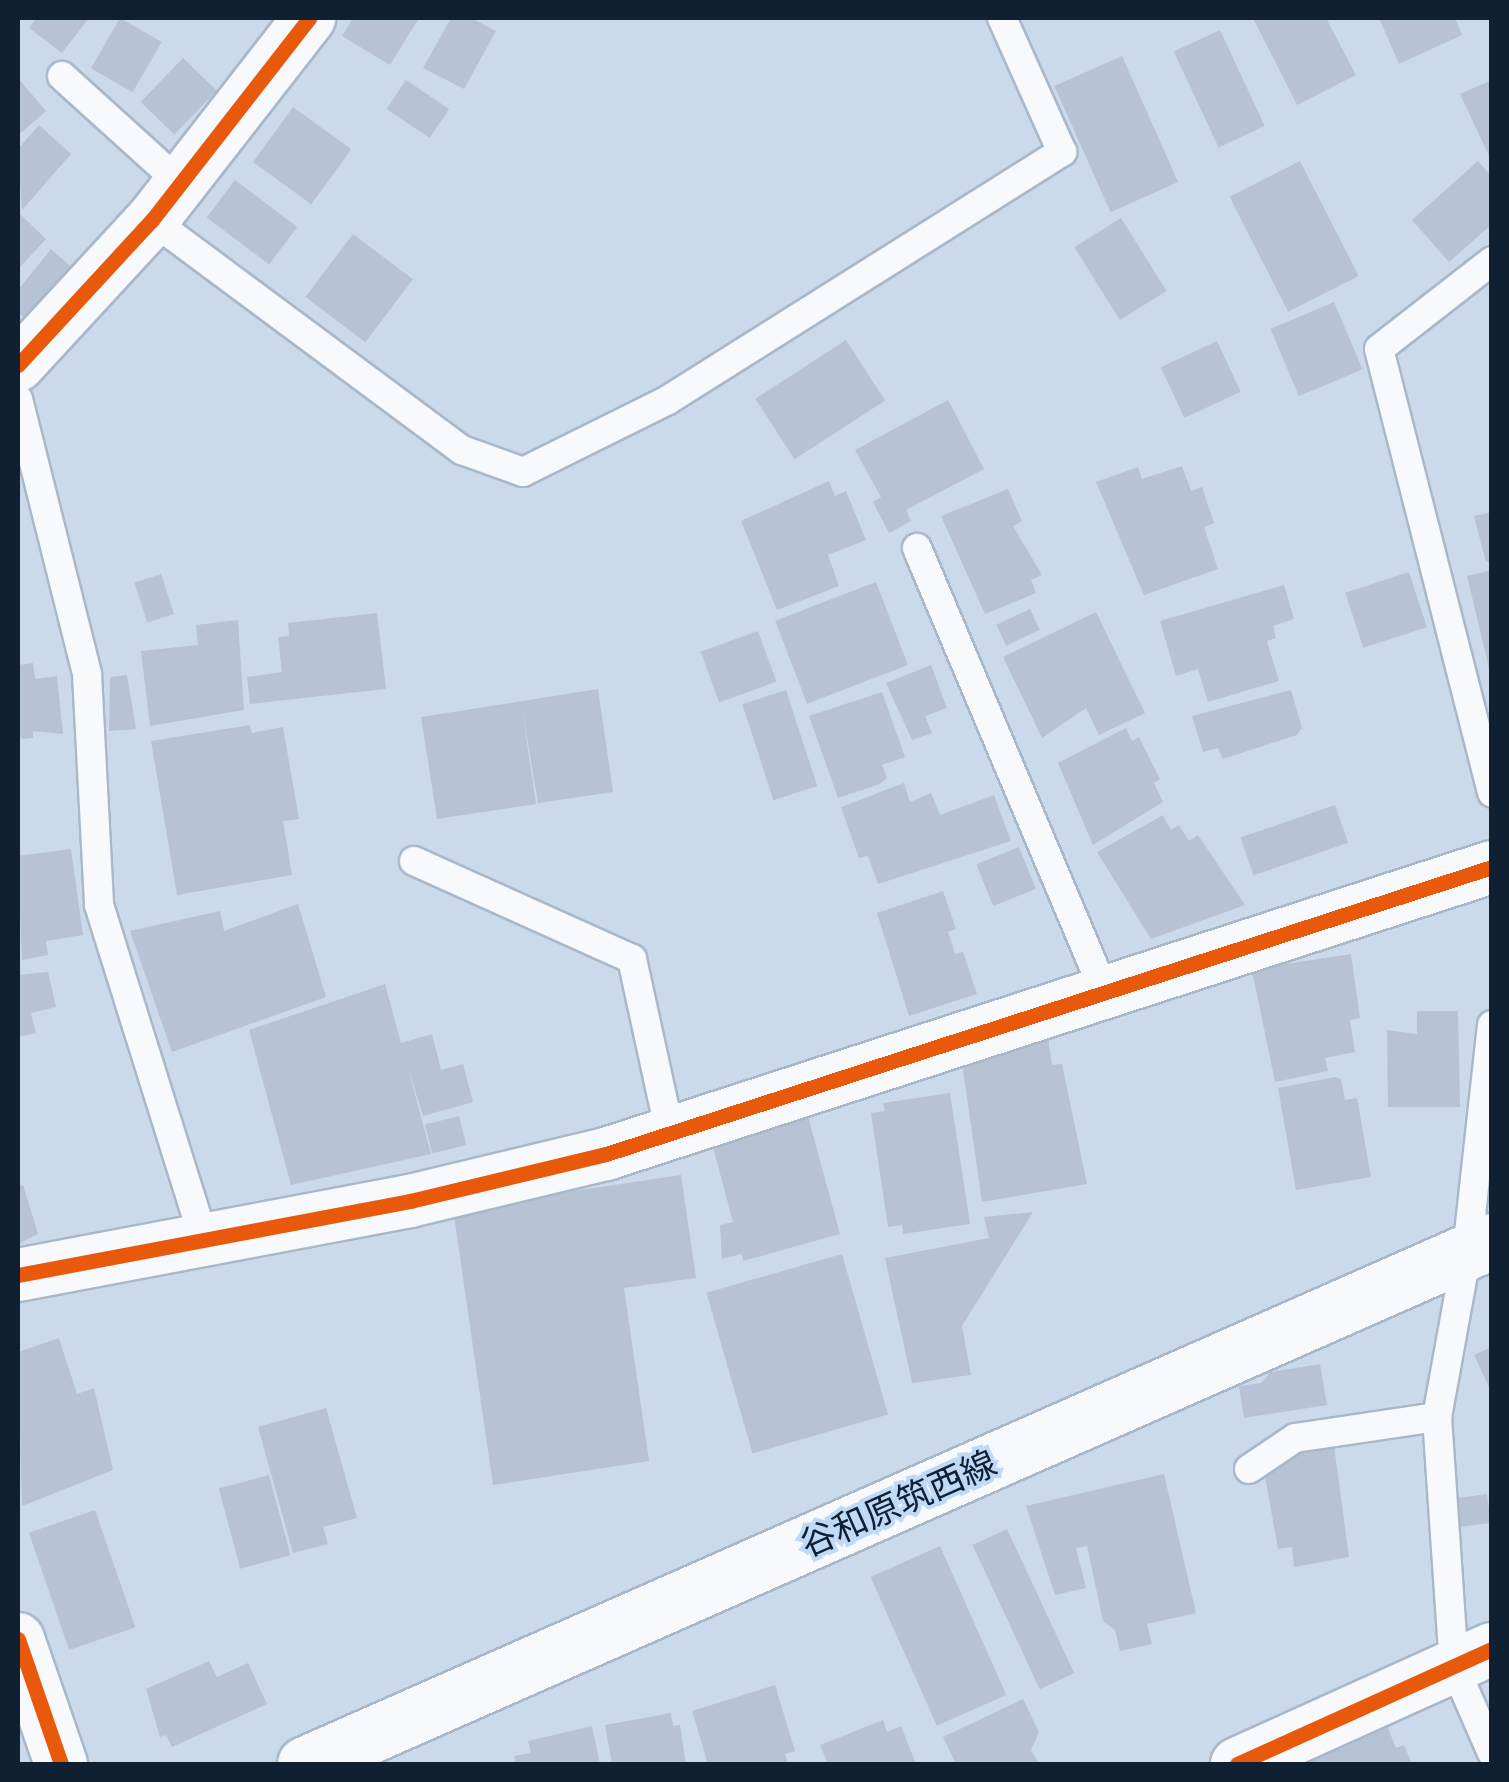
<!DOCTYPE html>
<meta charset="utf-8">
<style>
body{margin:0}
#map{position:relative;width:1509px;height:1782px;overflow:hidden;background:#cbdaea;font-family:"Noto Sans","Noto Sans JP",sans-serif}
div>[style]{position:absolute}
.building>*{inset:0;background:#b7c2d4;transform-origin:0 0}
.roads{filter:drop-shadow(2px 0 #a9b8c9) drop-shadow(-2px 0 #a9b8c9) drop-shadow(0 2px #a9b8c9) drop-shadow(0 -2px #a9b8c9)}
.lane>*{height:28px;margin:-14px;padding:0 14px;transform-origin:14px;border-radius:14px;background:#f7f9fc}
.street>*{height:52px;margin:-26px;padding:0 26px;transform-origin:26px;border-radius:26px;background:#f7f9fc}
.secondary>*{height:55px;margin:-27.5px;padding:0 27.5px;transform-origin:27.5px;border-radius:27.5px;background:#f7f9fc}
.cycleway>*{height:15px;margin:-7.5px;padding:0 7.5px;transform-origin:7.5px;border-radius:7.5px;background:#e8590c}
span{translate:-50% -50%;white-space:nowrap;text-align:center;line-height:1.15;-webkit-text-stroke:8px #bedaf7;paint-order:stroke}
.street-label{font-size:35px;color:#0e2032}
.frame{position:absolute;inset:0;border:20px solid #0e2032;pointer-events:none}
</style>
<div id="map">
<div class="building">
<div style="clip-path:polygon(37px 18px,89px 18px,62px 53px,29px 28px)"></div>
<div style="left:120px;top:18px;width:48px;height:58px;rotate:30deg"></div>
<div style="clip-path:polygon(353px 18px,419px 18px,390px 65px,342px 36px)"></div>
<div style="clip-path:polygon(451px 18px,471px 18px,496px 31px,464px 89px,423px 68px)"></div>
<div style="clip-path:polygon(1253px 18px,1326px 18px,1356px 75px,1297px 105px)"></div>
<div style="clip-path:polygon(1379px 18px,1455px 18px,1462px 35px,1399px 64px)"></div>
<div style="left:1220px;top:30px;width:106px;height:51px;rotate:65deg"></div>
<div style="left:1122px;top:56px;width:138px;height:74px;rotate:66deg"></div>
<div style="left:183px;top:58px;width:47px;height:61px;rotate:44deg"></div>
<div style="clip-path:polygon(18px 78px,46px 111px,21px 133px,18px 128px)"></div>
<div style="left:406px;top:80px;width:52px;height:35px;rotate:34deg"></div>
<div style="clip-path:polygon(1492px 80px,1492px 162px,1460px 94px)"></div>
<div style="left:293px;top:107px;width:72px;height:68px;rotate:36deg"></div>
<div style="clip-path:polygon(39px 125px,71px 154px,22px 210px,18px 149px)"></div>
<div style="left:1300px;top:161px;width:129px;height:79px;rotate:63deg"></div>
<div style="clip-path:polygon(1478px 161px,1492px 177px,1492px 224px,1449px 262px,1412px 220px)"></div>
<div style="left:235px;top:180px;width:78px;height:47px;rotate:37deg"></div>
<div style="clip-path:polygon(18px 212px,46px 239px,20px 267px,18px 265px)"></div>
<div style="left:1121px;top:218px;width:86px;height:55px;rotate:58deg"></div>
<div style="left:353px;top:234px;width:75px;height:79px;rotate:37deg"></div>
<div style="clip-path:polygon(51px 249px,86px 280px,41px 333px,18px 312px,18px 290px)"></div>
<div style="left:1334px;top:302px;width:73px;height:69px;rotate:67deg"></div>
<div style="left:846px;top:340px;width:72px;height:108px;rotate:57deg"></div>
<div style="left:1217px;top:341px;width:56px;height:62px;rotate:65deg"></div>
<div style="clip-path:polygon(948px 400px,984px 469px,906px 510px,911px 521px,889px 533px,873px 502px,881px 497px,855px 450px)"></div>
<div style="clip-path:polygon(1182px 466px,1191px 491px,1202px 487px,1214px 523px,1204px 527px,1218px 569px,1144px 595px,1096px 482px,1138px 467px,1142px 479px)"></div>
<div style="clip-path:polygon(829px 481px,835px 496px,846px 491px,866px 540px,828px 555px,839px 586px,777px 610px,741px 521px)"></div>
<div style="clip-path:polygon(1008px 489px,1022px 521px,1013px 526px,1042px 575px,1031px 580px,1036px 593px,985px 614px,941px 516px)"></div>
<div style="clip-path:polygon(1492px 512px,1492px 561px,1486px 562px,1474px 516px)"></div>
<div style="clip-path:polygon(1492px 570px,1492px 672px,1490px 672px,1467px 576px)"></div>
<div style="left:1409px;top:572px;width:58px;height:67px;rotate:72deg"></div>
<div style="left:161px;top:574px;width:42px;height:28px;rotate:72deg"></div>
<div style="left:876px;top:582px;width:89px;height:108px;rotate:69deg"></div>
<div style="clip-path:polygon(1284px 585px,1294px 619px,1273px 626px,1276px 638px,1267px 641px,1279px 681px,1208px 702px,1198px 669px,1176px 676px,1160px 621px)"></div>
<div style="left:1030px;top:609px;width:23px;height:37px;rotate:65deg"></div>
<div style="clip-path:polygon(1096px 612px,1145px 713px,1099px 735px,1086px 708px,1042px 738px,1003px 657px)"></div>
<div style="clip-path:polygon(377px 613px,386px 689px,250px 704px,247px 677px,282px 672px,278px 637px,289px 636px,288px 623px)"></div>
<div style="clip-path:polygon(238px 620px,244px 710px,150px 726px,141px 651px,198px 645px,196px 625px)"></div>
<div style="left:758px;top:631px;width:54px;height:61px;rotate:70deg"></div>
<div style="clip-path:polygon(33px 663px,35px 679px,57px 676px,63px 734px,33px 731px,33px 738px,22px 739px,18px 733px,18px 665px)"></div>
<div style="clip-path:polygon(931px 665px,947px 708px,925px 716px,932px 733px,912px 740px,886px 683px)"></div>
<div style="clip-path:polygon(127px 675px,136px 729px,109px 731px,110px 677px)"></div>
<div style="clip-path:polygon(598px 689px,613px 792px,538px 803px,522px 708px,536px 804px,437px 819px,421px 717px)"></div>
<div style="left:786px;top:690px;width:101px;height:46px;rotate:72deg"></div>
<div style="clip-path:polygon(1291px 690px,1302px 728px,1297px 735px,1223px 759px,1218px 748px,1203px 752px,1192px 716px)"></div>
<div style="clip-path:polygon(882px 692px,905px 757px,882px 765px,887px 778px,880px 784px,838px 798px,809px 716px)"></div>
<div style="clip-path:polygon(250px 725px,252px 733px,283px 727px,299px 819px,283px 821px,292px 875px,177px 895px,151px 741px)"></div>
<div style="clip-path:polygon(1126px 728px,1132px 741px,1139px 737px,1160px 779px,1154px 783px,1163px 802px,1093px 845px,1058px 763px)"></div>
<div style="clip-path:polygon(904px 783px,910px 802px,931px 793px,940px 815px,994px 795px,1011px 841px,878px 884px,868px 856px,859px 858px,841px 807px)"></div>
<div style="left:1335px;top:805px;width:40px;height:100px;rotate:71deg"></div>
<div style="clip-path:polygon(1163px 815px,1171px 830px,1179px 825px,1189px 841px,1198px 835px,1245px 905px,1151px 939px,1097px 852px)"></div>
<div style="left:1019px;top:847px;width:45px;height:46px;rotate:68deg"></div>
<div style="clip-path:polygon(71px 849px,83px 935px,46px 941px,48px 955px,22px 960px,18px 856px)"></div>
<div style="clip-path:polygon(943px 891px,956px 929px,948px 932px,955px 954px,963px 952px,977px 994px,909px 1016px,877px 913px)"></div>
<div style="clip-path:polygon(298px 904px,326px 997px,172px 1052px,130px 931px,220px 911px,224px 931px)"></div>
<div style="clip-path:polygon(1283px 951px,1286px 964px,1351px 954px,1360px 1018px,1350px 1020px,1355px 1052px,1325px 1058px,1328px 1071px,1275px 1082px,1252px 970px,1268px 967px,1266px 956px)"></div>
<div style="clip-path:polygon(48px 972px,56px 1007px,31px 1013px,36px 1033px,18px 1037px,18px 975px)"></div>
<div style="clip-path:polygon(385px 984px,401px 1043px,432px 1034px,441px 1070px,463px 1064px,473px 1102px,423px 1116px,408px 1068px,431px 1154px,291px 1185px,249px 1030px)"></div>
<div style="clip-path:polygon(1417px 1011px,1458px 1011px,1460px 1107px,1388px 1107px,1387px 1030px,1417px 1034px)"></div>
<div style="clip-path:polygon(1048px 1038px,1052px 1065px,1062px 1064px,1087px 1184px,982px 1202px,961px 1056px)"></div>
<div style="clip-path:polygon(1335px 1077px,1341px 1079px,1345px 1100px,1357px 1098px,1371px 1177px,1296px 1190px,1278px 1088px)"></div>
<div style="clip-path:polygon(950px 1093px,970px 1224px,903px 1234px,902px 1225px,888px 1227px,871px 1113px,885px 1111px,883px 1103px)"></div>
<div style="clip-path:polygon(806px 1109px,840px 1234px,743px 1261px,742px 1254px,722px 1259px,720px 1225px,733px 1222px,710px 1136px)"></div>
<div style="left:459px;top:1116px;width:30px;height:35px;rotate:76deg"></div>
<div style="clip-path:polygon(681px 1175px,696px 1278px,624px 1288px,649px 1461px,493px 1485px,453px 1209px)"></div>
<div style="clip-path:polygon(23px 1185px,38px 1234px,18px 1244px,18px 1186px)"></div>
<div style="clip-path:polygon(1033px 1212px,962px 1326px,971px 1375px,912px 1383px,885px 1258px,989px 1238px,984px 1217px)"></div>
<div style="left:842px;top:1254px;width:167px;height:141px;rotate:74deg"></div>
<div style="clip-path:polygon(59px 1338px,77px 1394px,94px 1388px,113px 1470px,22px 1506px,18px 1352px)"></div>
<div style="clip-path:polygon(1492px 1347px,1492px 1393px,1474px 1355px)"></div>
<div style="clip-path:polygon(1320px 1364px,1327px 1405px,1244px 1418px,1239px 1386px,1261px 1383px,1271px 1372px)"></div>
<div style="clip-path:polygon(326px 1408px,357px 1518px,323px 1527px,328px 1544px,293px 1553px,258px 1427px)"></div>
<div style="clip-path:polygon(1334px 1446px,1349px 1557px,1294px 1567px,1292px 1547px,1278px 1549px,1263px 1465px,1275px 1456px)"></div>
<div style="clip-path:polygon(1164px 1474px,1196px 1613px,1147px 1624px,1152px 1644px,1120px 1651px,1115px 1630px,1103px 1621px,1087px 1546px,1076px 1548px,1086px 1588px,1055px 1595px,1026px 1506px)"></div>
<div style="left:269px;top:1475px;width:83px;height:52px;rotate:75deg"></div>
<div style="left:1487px;top:1494px;width:29px;height:31px;rotate:82deg"></div>
<div style="left:95px;top:1510px;width:124px;height:70px;rotate:71deg"></div>
<div style="left:1007px;top:1529px;width:159px;height:38px;rotate:65deg"></div>
<div style="left:940px;top:1546px;width:163px;height:76px;rotate:66deg"></div>
<div style="clip-path:polygon(209px 1661px,217px 1677px,248px 1663px,267px 1704px,172px 1747px,166px 1735px,160px 1737px,146px 1689px)"></div>
<div style="clip-path:polygon(775px 1685px,795px 1751px,785px 1754px,788px 1764px,708px 1764px,692px 1711px)"></div>
<div style="clip-path:polygon(1023px 1699px,1039px 1732px,1031px 1750px,1039px 1764px,956px 1764px,943px 1737px)"></div>
<div style="clip-path:polygon(671px 1713px,673px 1726px,680px 1725px,686px 1764px,612px 1764px,605px 1725px)"></div>
<div style="clip-path:polygon(883px 1720px,887px 1732px,901px 1726px,916px 1764px,828px 1764px,820px 1745px)"></div>
<div style="clip-path:polygon(1385px 1721px,1396px 1748px,1404px 1745px,1412px 1764px,1287px 1764px)"></div>
<div style="clip-path:polygon(592px 1726px,600px 1764px,516px 1764px,514px 1756px,531px 1753px,528px 1741px)"></div>
</div>
<div class="roads">
<div class="lane">
<div style="left:62px;top:76px;width:159px;rotate:42.2deg"></div>
<div style="left:152px;top:220px;width:386px;rotate:36.6deg"></div>
<div style="left:462px;top:450px;width:65px;rotate:19.8deg"></div>
<div style="left:523px;top:472px;width:162px;rotate:-26.4deg"></div>
<div style="left:668px;top:400px;width:466px;rotate:-32.2deg"></div>
<div style="left:1062px;top:152px;width:147px;rotate:-114.1deg"></div>
<div style="left:1492px;top:261px;width:143px;rotate:142.1deg"></div>
<div style="left:1379px;top:349px;width:458px;rotate:75.7deg"></div>
<div style="left:18px;top:399px;width:284px;rotate:75.9deg"></div>
<div style="left:87px;top:674px;width:231px;rotate:87deg"></div>
<div style="left:99px;top:905px;width:348px;rotate:72.6deg"></div>
<div style="left:917px;top:548px;width:485px;rotate:67.1deg"></div>
<div style="left:414px;top:861px;width:239px;rotate:24.2deg"></div>
<div style="left:632px;top:959px;width:179px;rotate:77.7deg"></div>
<div style="left:1492px;top:1025px;width:228px;rotate:96.3deg"></div>
<div style="left:1467px;top:1252px;width:168px;rotate:100.3deg"></div>
<div style="left:1437px;top:1417px;width:250px;rotate:86.1deg"></div>
<div style="left:1454px;top:1666px;width:95px;rotate:66.4deg"></div>
<div style="left:1249px;top:1469px;width:55px;rotate:-34deg"></div>
<div style="left:1295px;top:1438px;width:144px;rotate:-8.4deg"></div>
</div>
<div class="street">
<div style="left:18px;top:365px;width:197px;rotate:-47.3deg"></div>
<div style="left:152px;top:220px;width:256px;rotate:-52.1deg"></div>
<div style="left:18px;top:1275px;width:399px;rotate:-10.7deg"></div>
<div style="left:410px;top:1201px;width:202px;rotate:-13.5deg"></div>
<div style="left:606px;top:1154px;width:931px;rotate:-17.95deg"></div>
<div style="left:18px;top:1639px;width:132px;rotate:71deg"></div>
<div style="left:1237px;top:1764px;width:280px;rotate:-24.3deg"></div>
</div>
<div class="secondary">
<div style="left:305px;top:1764px;width:1297px;rotate:-23.78deg"></div>
</div>
</div>
<div class="cycleway">
<div style="left:18px;top:365px;width:197px;rotate:-47.3deg"></div>
<div style="left:152px;top:220px;width:256px;rotate:-52.1deg"></div>
<div style="left:18px;top:1275px;width:399px;rotate:-10.7deg"></div>
<div style="left:410px;top:1201px;width:202px;rotate:-13.5deg"></div>
<div style="left:606px;top:1154px;width:931px;rotate:-17.95deg"></div>
<div style="left:18px;top:1639px;width:132px;rotate:71deg"></div>
<div style="left:1237px;top:1764px;width:280px;rotate:-24.3deg"></div>
</div>
<div class="street-label">
<span style="left:898px;top:1503px;rotate:-24deg">谷和原筑西線</span>
</div>
<div class="frame"></div>
</div>
